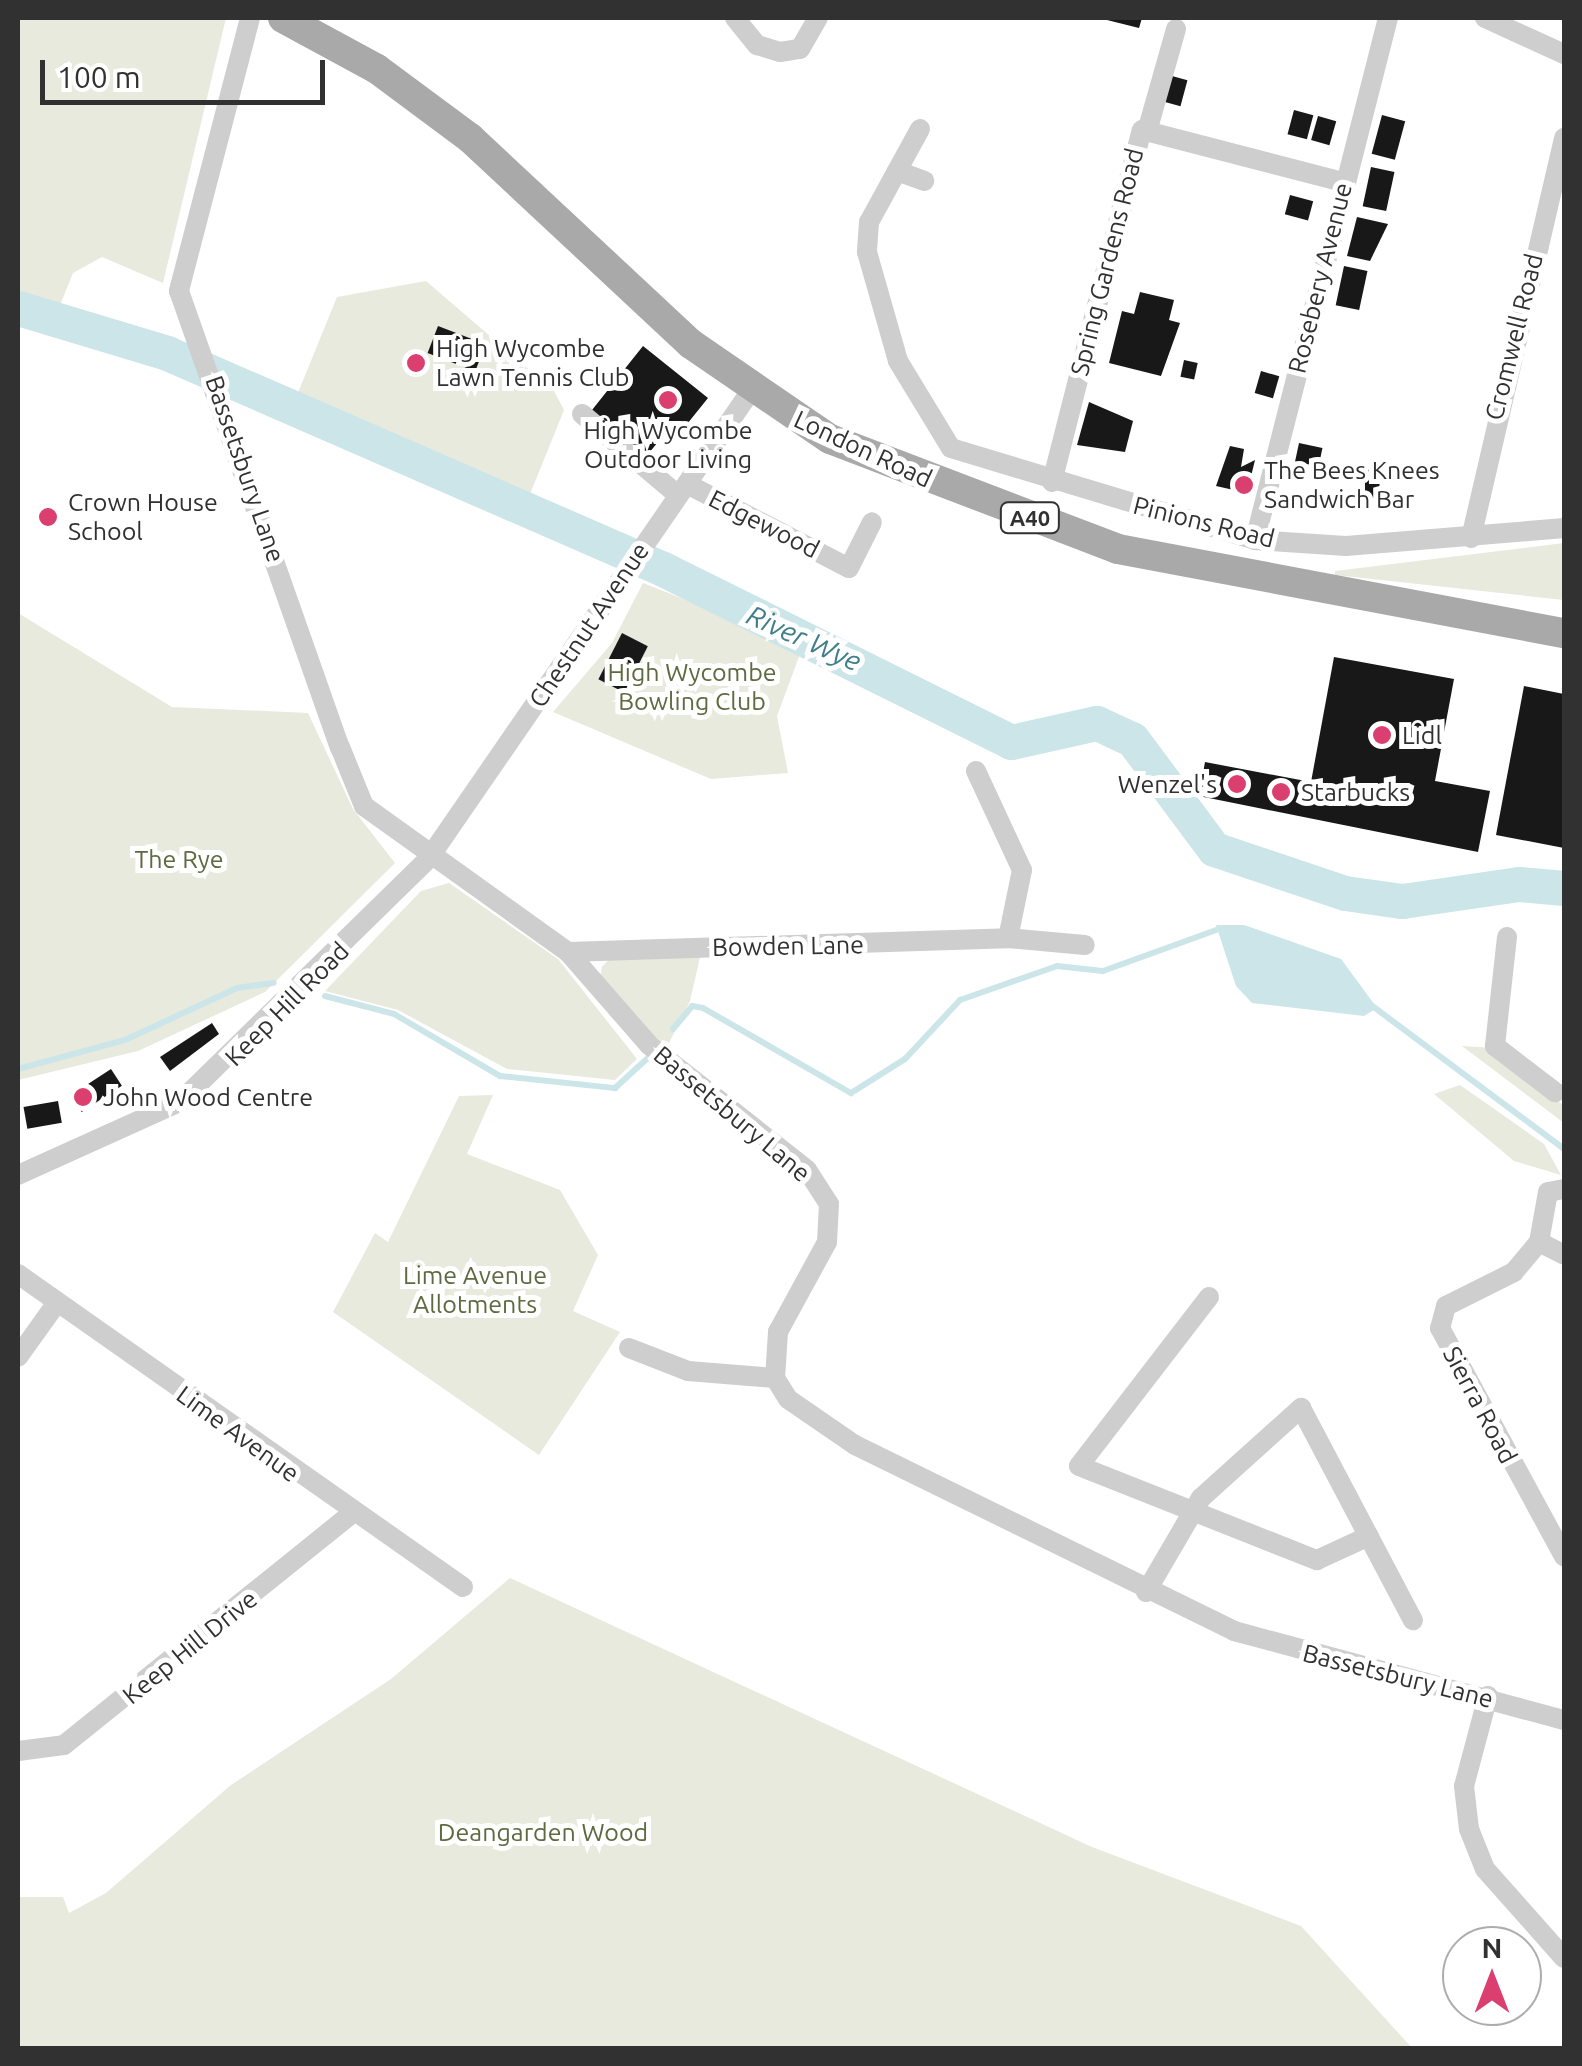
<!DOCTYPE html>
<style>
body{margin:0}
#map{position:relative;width:1582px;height:2066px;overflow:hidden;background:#fff;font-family:Ubuntu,sans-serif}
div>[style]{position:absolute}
.green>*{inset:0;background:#e7eadd}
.water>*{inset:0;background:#cbe5e9}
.stream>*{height:6px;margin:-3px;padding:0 3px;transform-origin:3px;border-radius:3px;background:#cbe5e9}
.river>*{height:35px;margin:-17.5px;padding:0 17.5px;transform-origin:17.5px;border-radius:17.5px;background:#cbe5e9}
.building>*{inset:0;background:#181818;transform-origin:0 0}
.minor>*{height:20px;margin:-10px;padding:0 10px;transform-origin:10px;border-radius:10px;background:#cecece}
.primary>*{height:30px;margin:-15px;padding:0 15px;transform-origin:15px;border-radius:15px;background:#a9a9a9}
.dots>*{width:28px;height:28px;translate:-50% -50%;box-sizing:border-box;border:5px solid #fff;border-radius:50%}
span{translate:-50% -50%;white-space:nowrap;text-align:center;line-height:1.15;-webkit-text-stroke:10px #fff;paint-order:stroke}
.shield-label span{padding:2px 8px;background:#fff;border:2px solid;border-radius:8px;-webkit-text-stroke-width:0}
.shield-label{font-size:22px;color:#313131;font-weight:700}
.street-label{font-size:25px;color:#313131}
.poi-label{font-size:25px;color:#313131}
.left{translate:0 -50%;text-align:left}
.right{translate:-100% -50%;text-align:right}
.park-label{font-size:25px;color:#5e6a40}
.water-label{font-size:28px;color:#407e89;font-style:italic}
.frame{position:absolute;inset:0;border:20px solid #313131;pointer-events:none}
.north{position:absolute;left:1442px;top:1926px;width:100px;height:100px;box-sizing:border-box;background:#fff;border:2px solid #adadad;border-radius:50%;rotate:0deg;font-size:28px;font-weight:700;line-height:40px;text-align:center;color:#313131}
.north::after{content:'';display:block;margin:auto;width:35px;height:45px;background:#db3f70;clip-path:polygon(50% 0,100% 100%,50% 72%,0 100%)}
.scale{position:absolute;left:40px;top:60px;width:285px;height:45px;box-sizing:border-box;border:5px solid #313131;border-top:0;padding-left:12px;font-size:30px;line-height:35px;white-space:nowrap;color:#313131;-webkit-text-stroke:8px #fff;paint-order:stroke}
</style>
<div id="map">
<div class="green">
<div style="clip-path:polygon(18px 18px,226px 18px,163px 283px,102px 257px,73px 273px,60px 305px,18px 293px)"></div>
<div style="clip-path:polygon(426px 281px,554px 391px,564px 410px,528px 499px,293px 405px,337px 297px)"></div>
<div style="clip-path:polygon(1564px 543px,1564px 600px,1335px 575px,1335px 571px)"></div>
<div style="clip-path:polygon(643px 583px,803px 646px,777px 716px,788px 773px,711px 779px,553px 712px,612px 643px)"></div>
<div style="clip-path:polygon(18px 613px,172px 707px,308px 713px,353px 809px,395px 863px,265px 992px,138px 1051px,18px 1080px)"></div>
<div style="clip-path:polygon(449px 883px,558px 959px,637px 1059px,615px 1080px,507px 1069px,398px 1010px,325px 991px,421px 891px)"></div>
<div style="clip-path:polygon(701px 953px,690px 1001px,665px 1051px,600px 977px,602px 967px,609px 959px)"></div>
<div style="clip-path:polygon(1462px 1046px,1495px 1048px,1564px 1106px,1564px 1123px)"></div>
<div style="clip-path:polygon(1460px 1085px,1544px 1144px,1561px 1175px,1514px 1161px,1434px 1094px)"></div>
<div style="clip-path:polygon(493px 1095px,467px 1154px,560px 1190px,598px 1255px,573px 1311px,620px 1332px,539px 1455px,333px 1312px,375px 1233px,388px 1242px,459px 1096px)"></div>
<div style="clip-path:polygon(510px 1578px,1092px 1847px,1301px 1926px,1412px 2048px,18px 2048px,18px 1897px,63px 1897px,69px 1913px,106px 1893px,231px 1785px,391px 1679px)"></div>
</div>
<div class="water">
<div style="clip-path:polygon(1216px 925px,1244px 925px,1341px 959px,1377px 1008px,1364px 1016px,1252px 1003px,1236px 986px)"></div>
</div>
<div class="stream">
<div style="left:325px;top:996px;width:71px;rotate:14.6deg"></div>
<div style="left:394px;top:1014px;width:123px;rotate:30.3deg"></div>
<div style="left:500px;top:1076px;width:116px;rotate:6deg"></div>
<div style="left:615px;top:1088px;width:47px;rotate:-42.4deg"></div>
<div style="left:1371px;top:1005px;width:241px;rotate:36.7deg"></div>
<div style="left:673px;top:1029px;width:30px;rotate:-50deg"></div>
<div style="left:692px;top:1006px;width:11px;rotate:10deg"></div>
<div style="left:703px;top:1008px;width:171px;rotate:29.9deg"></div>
<div style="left:851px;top:1093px;width:64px;rotate:-32.2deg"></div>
<div style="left:905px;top:1059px;width:81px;rotate:-47deg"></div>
<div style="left:960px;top:1000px;width:103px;rotate:-19.3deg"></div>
<div style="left:1057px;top:966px;width:46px;rotate:6.2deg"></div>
<div style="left:1103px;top:971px;width:127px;rotate:-19.9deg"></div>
<div style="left:18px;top:1069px;width:111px;rotate:-15.2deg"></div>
<div style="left:125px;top:1040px;width:123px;rotate:-24.9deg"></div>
<div style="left:237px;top:988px;width:37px;rotate:-8deg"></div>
</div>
<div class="river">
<div style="left:18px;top:308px;width:156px;rotate:16.8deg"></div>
<div style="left:167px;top:353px;width:541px;rotate:23.53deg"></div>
<div style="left:663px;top:569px;width:389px;rotate:26.4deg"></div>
<div style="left:1011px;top:742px;width:88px;rotate:-12.5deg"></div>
<div style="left:1097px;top:723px;width:38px;rotate:25deg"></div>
<div style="left:1132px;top:739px;width:137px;rotate:53.3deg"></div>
<div style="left:1214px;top:849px;width:138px;rotate:18.6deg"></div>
<div style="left:1345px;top:893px;width:58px;rotate:8deg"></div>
<div style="left:1402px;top:901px;width:118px;rotate:-8.3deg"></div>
<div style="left:1519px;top:884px;width:45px;rotate:5.1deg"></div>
</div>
<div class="building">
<div style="clip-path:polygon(1099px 18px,1142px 18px,1139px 28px)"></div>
<div style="left:1172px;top:76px;width:16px;height:27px;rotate:15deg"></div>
<div style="left:1294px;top:110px;width:20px;height:25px;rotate:15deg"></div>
<div style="left:1382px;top:115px;width:24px;height:40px;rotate:15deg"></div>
<div style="left:1318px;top:116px;width:19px;height:25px;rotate:16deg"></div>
<div style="left:1371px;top:167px;width:24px;height:40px;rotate:12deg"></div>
<div style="left:1290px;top:195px;width:24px;height:20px;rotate:15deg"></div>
<div style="clip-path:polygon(1357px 217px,1388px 224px,1370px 261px,1347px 256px)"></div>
<div style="left:1344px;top:266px;width:24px;height:40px;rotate:12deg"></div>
<div style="clip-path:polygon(1140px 292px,1174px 300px,1169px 320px,1180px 323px,1161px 376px,1109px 363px,1122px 311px,1134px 314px)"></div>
<div style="left:438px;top:326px;width:51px;height:29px;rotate:21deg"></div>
<div style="clip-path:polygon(643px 346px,708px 398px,667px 449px,658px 442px,644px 459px,588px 415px)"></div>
<div style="left:1184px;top:360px;width:14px;height:17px;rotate:12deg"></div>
<div style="left:1261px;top:371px;width:19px;height:23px;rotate:16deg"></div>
<div style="clip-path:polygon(1089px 402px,1133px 421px,1125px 452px,1077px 445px)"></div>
<div style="left:1299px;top:443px;width:24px;height:19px;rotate:12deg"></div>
<div style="clip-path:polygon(1230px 446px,1244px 449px,1241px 467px,1255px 460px,1247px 493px,1216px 486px)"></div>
<div style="left:1368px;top:465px;width:16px;height:31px;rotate:14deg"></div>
<div style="left:622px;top:633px;width:29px;height:52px;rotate:27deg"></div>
<div style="clip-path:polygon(1334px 657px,1454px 679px,1435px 781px,1490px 791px,1478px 852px,1199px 796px,1205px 762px,1311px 782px)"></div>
<div style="clip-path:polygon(1524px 686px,1564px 694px,1564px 848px,1496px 835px)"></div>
<div style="clip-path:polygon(212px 1023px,219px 1034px,170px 1071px,160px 1057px)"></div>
<div style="left:111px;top:1069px;width:20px;height:48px;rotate:57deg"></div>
<div style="left:58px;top:1101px;width:22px;height:35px;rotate:80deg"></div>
</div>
<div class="minor">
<div style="left:250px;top:18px;width:282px;rotate:104.6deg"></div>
<div style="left:179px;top:291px;width:484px;rotate:70.6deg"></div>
<div style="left:340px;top:747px;width:64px;rotate:67.9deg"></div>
<div style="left:364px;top:806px;width:251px;rotate:35.6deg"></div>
<div style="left:568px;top:952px;width:123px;rotate:48.9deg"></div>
<div style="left:649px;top:1045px;width:201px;rotate:38.3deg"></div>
<div style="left:807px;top:1170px;width:40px;rotate:57.1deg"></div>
<div style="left:829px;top:1204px;width:38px;rotate:93deg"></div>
<div style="left:827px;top:1242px;width:102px;rotate:118.6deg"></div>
<div style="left:778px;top:1332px;width:46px;rotate:93.7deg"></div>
<div style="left:775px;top:1378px;width:25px;rotate:58deg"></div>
<div style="left:788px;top:1399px;width:81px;rotate:34.5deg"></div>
<div style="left:855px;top:1445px;width:422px;rotate:26.1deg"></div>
<div style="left:1234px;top:1631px;width:342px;rotate:15.1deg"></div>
<div style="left:735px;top:18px;width:35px;rotate:51deg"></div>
<div style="left:757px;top:45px;width:24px;rotate:17deg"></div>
<div style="left:780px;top:52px;width:20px;rotate:-9deg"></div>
<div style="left:800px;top:49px;width:36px;rotate:-60deg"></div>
<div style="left:1485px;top:18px;width:87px;rotate:24.5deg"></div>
<div style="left:1148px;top:128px;width:103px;rotate:-74.2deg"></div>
<div style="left:920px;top:129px;width:106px;rotate:118.7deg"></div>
<div style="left:869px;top:222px;width:30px;rotate:94deg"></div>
<div style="left:867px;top:252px;width:113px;rotate:74.1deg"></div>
<div style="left:898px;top:361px;width:102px;rotate:58.7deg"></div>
<div style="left:897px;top:171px;width:29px;rotate:20deg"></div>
<div style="left:582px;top:414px;width:126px;rotate:40.2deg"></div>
<div style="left:951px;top:448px;width:318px;rotate:16.8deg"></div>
<div style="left:1255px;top:540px;width:91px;rotate:3.8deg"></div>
<div style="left:1346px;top:546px;width:219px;rotate:-4.7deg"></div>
<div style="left:1052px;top:482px;width:363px;rotate:-75.7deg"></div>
<div style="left:1142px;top:130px;width:208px;rotate:14.5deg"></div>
<div style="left:687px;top:484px;width:182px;rotate:27.4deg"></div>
<div style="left:849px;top:568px;width:51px;rotate:-63.4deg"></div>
<div style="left:1471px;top:538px;width:411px;rotate:-76.9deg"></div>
<div style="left:1255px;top:540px;width:539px;rotate:-75.71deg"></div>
<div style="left:976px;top:771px;width:109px;rotate:65.1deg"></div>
<div style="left:1022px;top:870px;width:69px;rotate:101.6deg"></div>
<div style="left:1507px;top:937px;width:110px;rotate:96.3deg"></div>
<div style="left:1495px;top:1046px;width:76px;rotate:37.5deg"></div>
<div style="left:568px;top:952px;width:440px;rotate:-1.8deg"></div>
<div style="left:1008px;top:938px;width:77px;rotate:5.2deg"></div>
<div style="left:18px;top:1175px;width:178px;rotate:-24.3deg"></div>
<div style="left:180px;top:1102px;width:349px;rotate:-44.4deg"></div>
<div style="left:429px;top:858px;width:566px;rotate:-55.44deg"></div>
<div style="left:1564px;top:1189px;width:16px;rotate:169deg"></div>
<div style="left:1548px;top:1192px;width:51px;rotate:100.2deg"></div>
<div style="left:1539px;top:1242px;width:39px;rotate:130deg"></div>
<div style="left:1514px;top:1272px;width:76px;rotate:153.4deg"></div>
<div style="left:1446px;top:1306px;width:23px;rotate:105deg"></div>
<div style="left:1440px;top:1328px;width:260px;rotate:61.5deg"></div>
<div style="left:1539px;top:1242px;width:28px;rotate:27deg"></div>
<div style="left:18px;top:1274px;width:544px;rotate:35.12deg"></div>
<div style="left:1209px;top:1297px;width:213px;rotate:127.6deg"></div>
<div style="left:1079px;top:1466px;width:256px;rotate:21.6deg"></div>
<div style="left:1317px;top:1560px;width:57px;rotate:-24.8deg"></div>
<div style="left:629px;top:1348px;width:63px;rotate:21.3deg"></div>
<div style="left:688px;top:1371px;width:87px;rotate:4.6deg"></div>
<div style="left:18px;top:1357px;width:65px;rotate:-54.4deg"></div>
<div style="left:1146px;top:1592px;width:109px;rotate:-59.7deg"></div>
<div style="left:1201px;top:1498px;width:135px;rotate:-42deg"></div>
<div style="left:1301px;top:1408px;width:240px;rotate:62.2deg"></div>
<div style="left:1488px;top:1696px;width:93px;rotate:104.9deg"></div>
<div style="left:1464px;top:1786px;width:43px;rotate:83.4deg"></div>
<div style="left:1469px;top:1829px;width:43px;rotate:68.2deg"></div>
<div style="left:1485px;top:1869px;width:119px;rotate:48.4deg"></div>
<div style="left:18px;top:1751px;width:46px;rotate:-7.4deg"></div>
<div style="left:64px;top:1745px;width:368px;rotate:-38.8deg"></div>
</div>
<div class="primary">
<div style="left:283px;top:18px;width:107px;rotate:28.5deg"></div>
<div style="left:377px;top:69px;width:116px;rotate:36.6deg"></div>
<div style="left:470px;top:138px;width:302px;rotate:43deg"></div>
<div style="left:691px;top:344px;width:168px;rotate:34.4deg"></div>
<div style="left:830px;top:439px;width:308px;rotate:20.9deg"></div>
<div style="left:1118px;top:549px;width:454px;rotate:10.7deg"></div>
</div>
<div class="dots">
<div style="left:416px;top:363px;background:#db3f70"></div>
<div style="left:668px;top:400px;background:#db3f70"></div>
<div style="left:1244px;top:485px;background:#db3f70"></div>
<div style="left:48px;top:517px;background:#db3f70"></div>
<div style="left:1382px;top:735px;background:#db3f70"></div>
<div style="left:1237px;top:784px;background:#db3f70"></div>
<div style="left:1281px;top:792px;background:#db3f70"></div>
<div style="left:83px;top:1097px;background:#db3f70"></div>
</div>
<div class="shield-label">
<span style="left:1030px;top:518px">A40</span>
</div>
<div class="street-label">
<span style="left:1107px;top:262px;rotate:-76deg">Spring Gardens Road</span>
<span style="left:1320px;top:278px;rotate:-76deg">Rosebery Avenue</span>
<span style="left:1514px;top:337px;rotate:-76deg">Cromwell Road</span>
<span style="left:863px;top:449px;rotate:25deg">London Road</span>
<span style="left:245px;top:469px;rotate:71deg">Bassetsbury Lane</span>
<span style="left:1204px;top:522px;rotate:14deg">Pinions Road</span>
<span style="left:764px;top:524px;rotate:27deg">Edgewood</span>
<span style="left:589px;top:625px;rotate:-56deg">Chestnut Avenue</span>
<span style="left:788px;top:946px;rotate:-1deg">Bowden Lane</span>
<span style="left:287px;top:1004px;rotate:-45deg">Keep Hill Road</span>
<span style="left:732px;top:1114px;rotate:40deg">Bassetsbury Lane</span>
<span style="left:1480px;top:1405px;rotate:62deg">Sierra Road</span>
<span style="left:238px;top:1434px;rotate:36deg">Lime Avenue</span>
<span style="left:190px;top:1647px;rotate:-39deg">Keep Hill Drive</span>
<span style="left:1398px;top:1676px;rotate:14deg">Bassetsbury Lane</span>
</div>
<div class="poi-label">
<span class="left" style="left:436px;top:363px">High Wycombe<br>Lawn Tennis Club</span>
<span style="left:668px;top:445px">High Wycombe<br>Outdoor Living</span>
<span class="left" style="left:1264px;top:485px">The Bees Knees<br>Sandwich Bar</span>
<span class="left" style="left:68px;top:517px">Crown House<br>School</span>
<span class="left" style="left:1402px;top:735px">Lidl</span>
<span class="right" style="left:1217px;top:784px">Wenzel's</span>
<span class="left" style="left:1301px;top:792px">Starbucks</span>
<span class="left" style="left:103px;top:1097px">John Wood Centre</span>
</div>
<div class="park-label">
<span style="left:692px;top:687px">High Wycombe<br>Bowling Club</span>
<span style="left:179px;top:859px">The Rye</span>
<span style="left:475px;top:1290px">Lime Avenue<br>Allotments</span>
<span style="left:543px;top:1832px">Deangarden Wood</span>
</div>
<div class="water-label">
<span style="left:804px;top:638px;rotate:24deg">River Wye</span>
</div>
<div class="frame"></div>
<div class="north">N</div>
<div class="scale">100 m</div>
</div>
